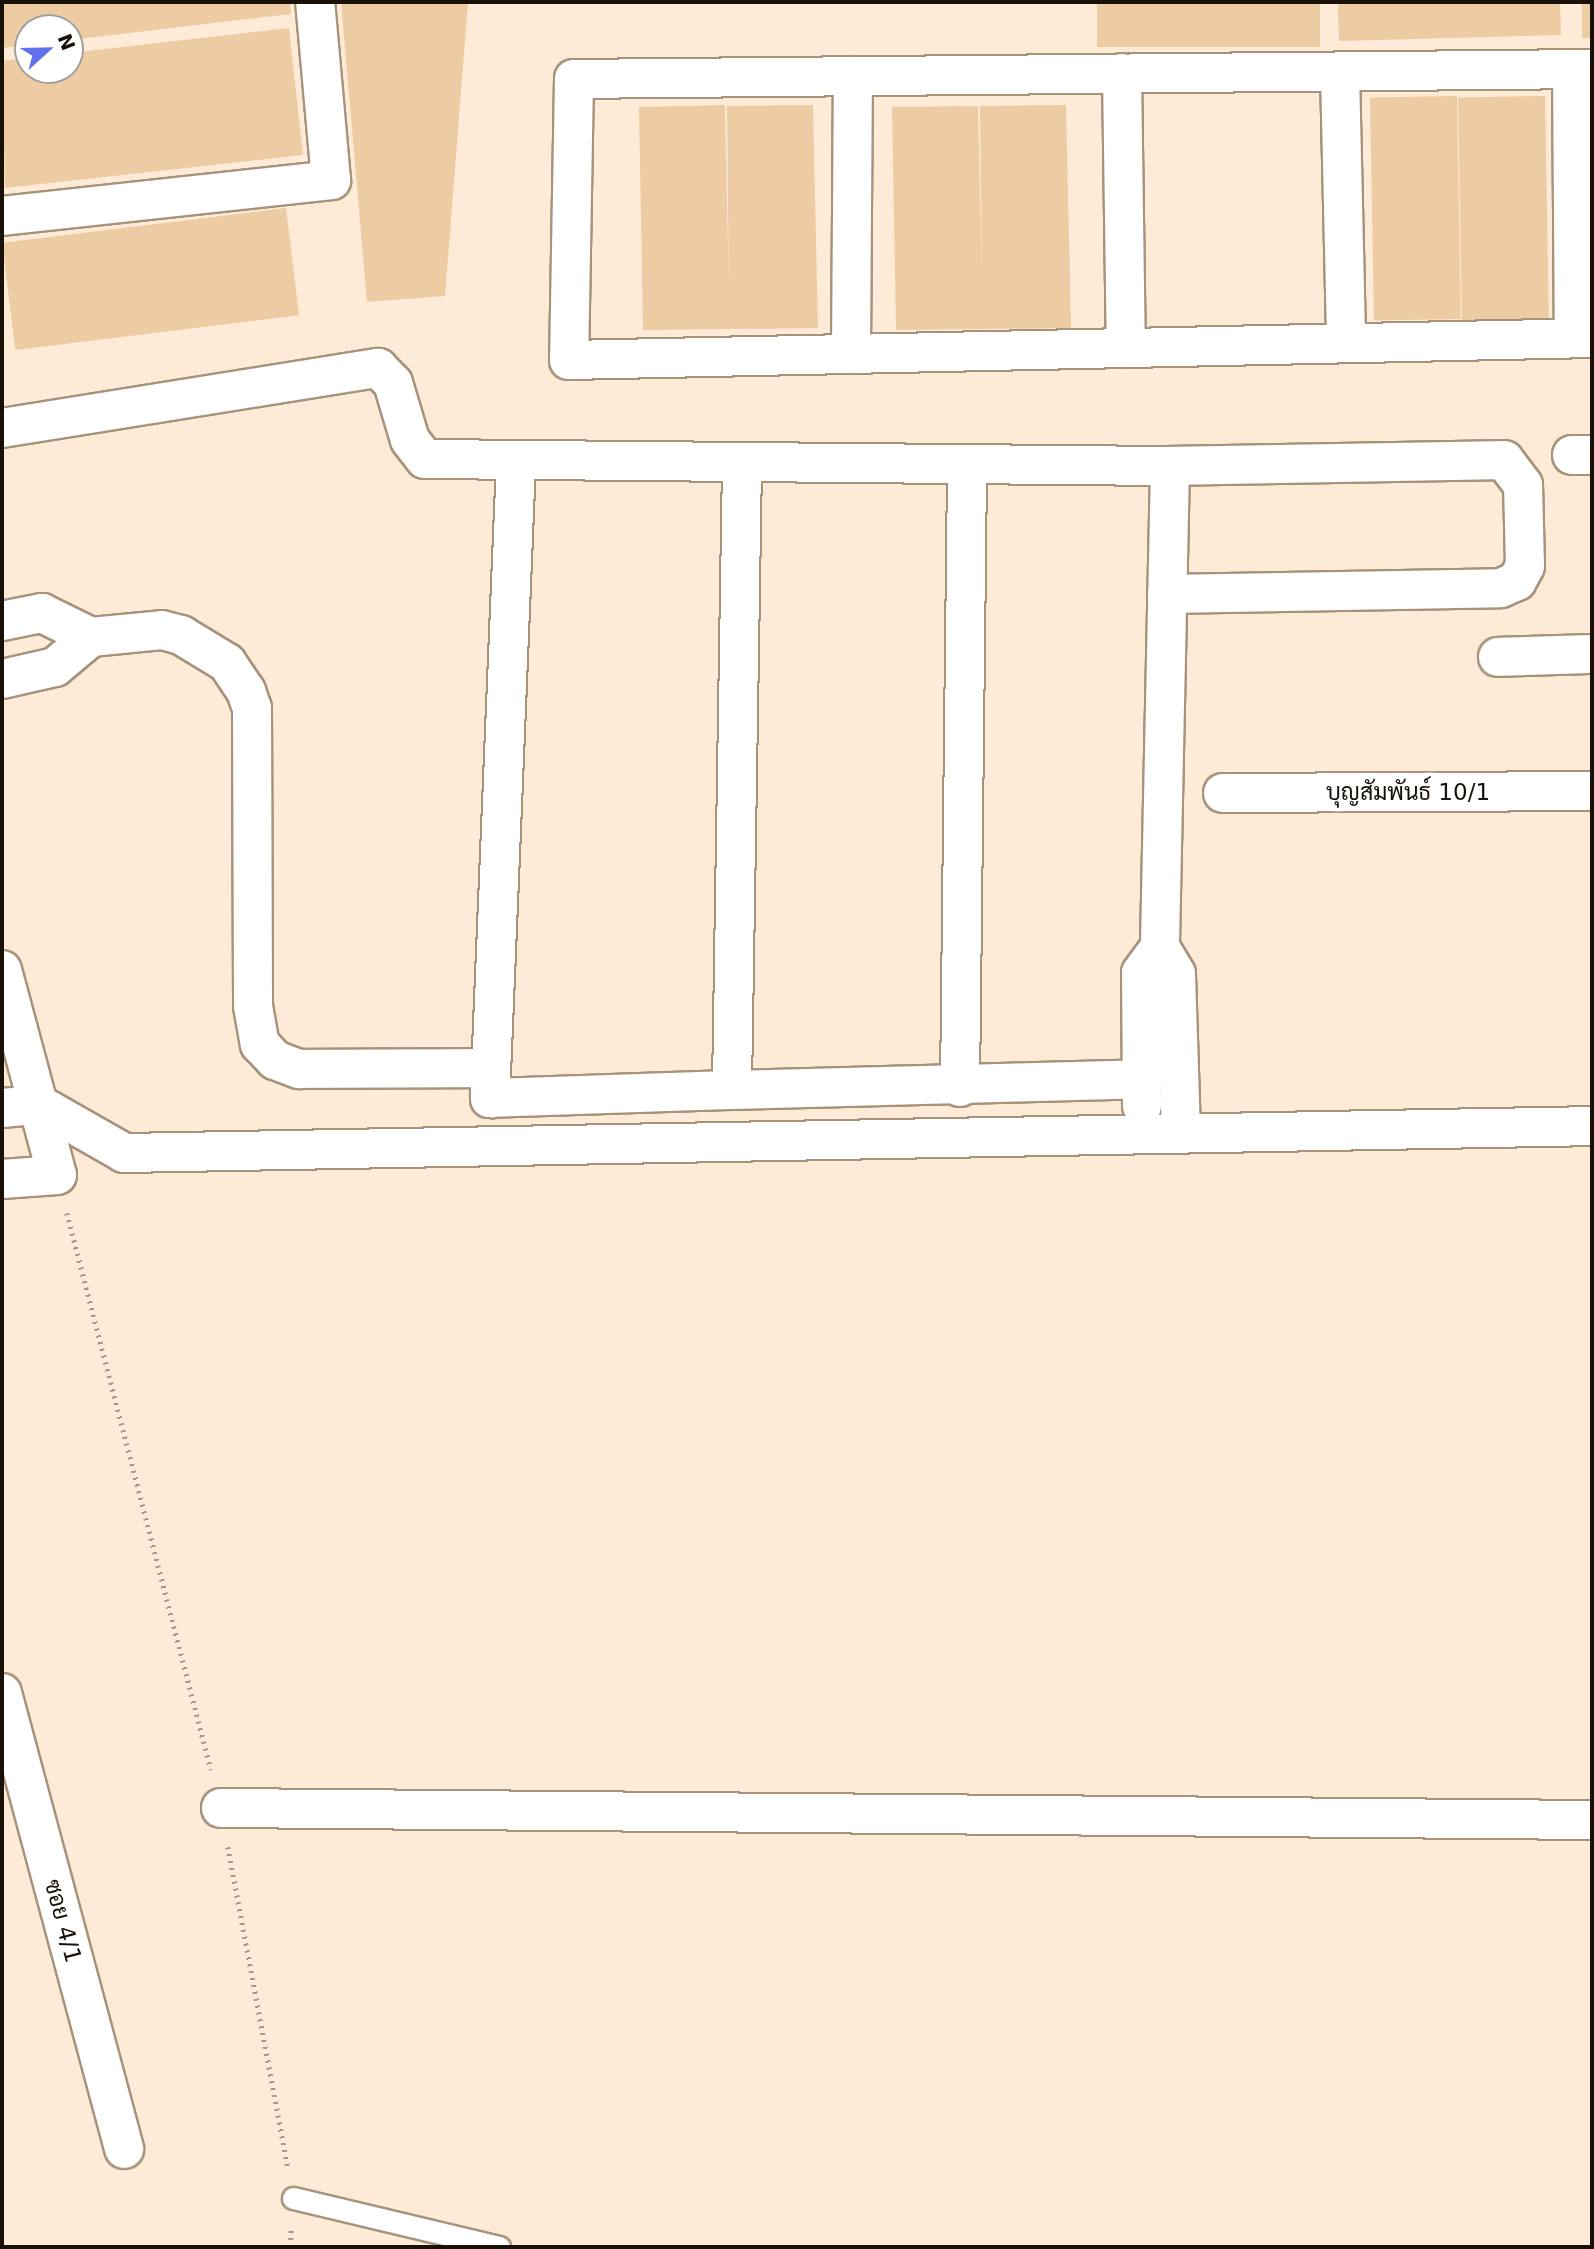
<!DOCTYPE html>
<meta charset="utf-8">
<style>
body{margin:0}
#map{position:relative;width:1594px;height:2249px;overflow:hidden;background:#fdebd7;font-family:"DejaVu Sans",Sarabun,sans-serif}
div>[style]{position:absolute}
.building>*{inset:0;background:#eecca3;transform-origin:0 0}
.path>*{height:4.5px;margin-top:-2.25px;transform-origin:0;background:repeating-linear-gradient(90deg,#a79989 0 2px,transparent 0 7px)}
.roads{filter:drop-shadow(2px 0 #a7937b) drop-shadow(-2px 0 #a7937b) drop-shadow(0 2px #a7937b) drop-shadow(0 -2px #a7937b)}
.lane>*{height:21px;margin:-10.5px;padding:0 10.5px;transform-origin:10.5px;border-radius:10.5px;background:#fff}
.street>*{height:38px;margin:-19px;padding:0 19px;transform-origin:19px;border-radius:19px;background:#fff}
span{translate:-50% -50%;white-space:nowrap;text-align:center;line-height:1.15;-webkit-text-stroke:7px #fff;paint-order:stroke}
.street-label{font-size:23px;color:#191108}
.frame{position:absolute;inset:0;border:4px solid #191108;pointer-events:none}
.north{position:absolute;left:14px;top:14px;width:70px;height:70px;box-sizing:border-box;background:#fff;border:2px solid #a3a09c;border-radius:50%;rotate:68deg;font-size:19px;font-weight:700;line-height:28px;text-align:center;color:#191108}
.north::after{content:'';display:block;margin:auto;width:24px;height:32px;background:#6171e9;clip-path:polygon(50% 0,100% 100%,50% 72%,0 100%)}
</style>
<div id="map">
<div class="building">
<div style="clip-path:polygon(2px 2px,290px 2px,291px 14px,70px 40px,70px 28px,28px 28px,28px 45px,2px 48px)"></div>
<div style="clip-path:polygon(341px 2px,468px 2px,445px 296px,367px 302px)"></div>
<div style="left:1097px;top:2px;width:223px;height:45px"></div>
<div style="clip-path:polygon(1338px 2px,1560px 2px,1561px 35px,1339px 41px)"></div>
<div style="left:1582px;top:2px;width:10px;height:36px"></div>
<div style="clip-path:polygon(289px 28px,303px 155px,5px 188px,2px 61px,28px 58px,28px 70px,70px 70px,70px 53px)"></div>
<div style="left:1457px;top:96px;width:223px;height:87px;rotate:89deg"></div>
<div style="left:1545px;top:96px;width:223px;height:87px;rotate:89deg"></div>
<div style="clip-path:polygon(725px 105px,729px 295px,727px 106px,813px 105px,818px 328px,643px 330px,639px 107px)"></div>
<div style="clip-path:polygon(1066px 105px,1071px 328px,896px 330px,892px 107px,978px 106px,982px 280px,980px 106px)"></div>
<div style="left:286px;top:208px;width:108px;height:286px;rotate:83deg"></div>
</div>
<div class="path">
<div style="left:67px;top:1213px;width:575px;rotate:75.5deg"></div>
<div style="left:228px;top:1847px;width:328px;rotate:79.4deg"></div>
<div style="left:290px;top:2247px;width:17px;rotate:-87deg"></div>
</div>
<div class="roads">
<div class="lane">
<div style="left:293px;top:2198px;width:212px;rotate:13.4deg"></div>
</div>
<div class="street">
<div style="left:1572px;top:69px;width:269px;rotate:89.6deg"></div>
<div style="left:1592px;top:69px;width:1018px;rotate:179.44deg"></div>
<div style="left:574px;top:79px;width:281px;rotate:91deg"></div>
<div style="left:569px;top:360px;width:1023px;rotate:-1.23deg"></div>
<div style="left:1340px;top:72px;width:271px;rotate:88.7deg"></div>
<div style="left:1122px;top:73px;width:275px;rotate:89.2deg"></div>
<div style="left:2px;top:216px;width:331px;rotate:-6.2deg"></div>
<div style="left:331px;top:180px;width:179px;rotate:-95.1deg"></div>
<div style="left:851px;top:354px;width:278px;rotate:-89.6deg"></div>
<div style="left:2px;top:428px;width:381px;rotate:-9.1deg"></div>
<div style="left:378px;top:368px;width:21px;rotate:45deg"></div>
<div style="left:393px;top:383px;width:59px;rotate:73.4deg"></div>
<div style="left:410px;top:440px;width:24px;rotate:52deg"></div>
<div style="left:425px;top:459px;width:745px;rotate:0.54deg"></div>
<div style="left:1170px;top:466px;width:481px;rotate:91.2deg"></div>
<div style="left:1160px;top:947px;width:31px;rotate:59deg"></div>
<div style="left:1176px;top:974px;width:159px;rotate:88.2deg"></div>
<div style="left:1572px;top:455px;width:20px"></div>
<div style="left:516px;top:462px;width:637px;rotate:92.34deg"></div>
<div style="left:490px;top:1098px;width:242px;rotate:-1.9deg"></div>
<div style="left:742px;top:464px;width:626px;rotate:90.92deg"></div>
<div style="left:732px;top:1090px;width:410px;rotate:-1.5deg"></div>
<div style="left:1167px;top:594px;width:334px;rotate:-1deg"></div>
<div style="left:1501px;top:588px;width:17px;rotate:-24deg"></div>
<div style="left:1517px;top:581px;width:17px;rotate:-62deg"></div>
<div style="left:1525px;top:566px;width:81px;rotate:-91.4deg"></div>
<div style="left:1523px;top:485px;width:31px;rotate:-127deg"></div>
<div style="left:1504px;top:460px;width:334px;rotate:179deg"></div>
<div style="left:2px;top:621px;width:41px;rotate:-11.3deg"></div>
<div style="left:42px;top:613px;width:55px;rotate:26.1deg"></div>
<div style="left:91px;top:637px;width:47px;rotate:140.2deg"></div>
<div style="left:55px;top:667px;width:54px;rotate:167.2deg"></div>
<div style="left:91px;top:637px;width:71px;rotate:-5.6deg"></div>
<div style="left:162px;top:630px;width:20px;rotate:15deg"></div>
<div style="left:181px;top:635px;width:54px;rotate:31.3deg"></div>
<div style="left:227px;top:663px;width:34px;rotate:56deg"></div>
<div style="left:246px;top:691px;width:18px;rotate:71deg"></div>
<div style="left:252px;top:708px;width:298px;rotate:89.8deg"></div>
<div style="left:253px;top:1006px;width:39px;rotate:80deg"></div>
<div style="left:260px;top:1044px;width:22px;rotate:47deg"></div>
<div style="left:275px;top:1060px;width:26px;rotate:21deg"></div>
<div style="left:299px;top:1069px;width:192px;rotate:-0.3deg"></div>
<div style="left:1498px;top:657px;width:94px;rotate:-1.8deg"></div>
<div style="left:1223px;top:793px;width:369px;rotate:-0.3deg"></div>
<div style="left:2px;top:970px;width:212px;rotate:75deg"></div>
<div style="left:57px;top:1175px;width:55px;rotate:175.8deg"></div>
<div style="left:960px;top:1087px;width:620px;rotate:-89.35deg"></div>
<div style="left:1142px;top:1106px;width:133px;rotate:-90.4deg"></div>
<div style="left:1141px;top:973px;width:32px;rotate:-54deg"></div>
<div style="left:2px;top:1108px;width:38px;rotate:-5deg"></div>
<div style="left:40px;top:1105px;width:97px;rotate:29.7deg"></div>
<div style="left:124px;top:1153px;width:1468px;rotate:-1.05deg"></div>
<div style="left:2px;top:1693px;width:472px;rotate:75deg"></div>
<div style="left:221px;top:1808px;width:1371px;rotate:0.5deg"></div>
</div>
</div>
<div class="street-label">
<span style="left:1408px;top:792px">บุญสัมพันธ์ 10/1</span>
<span style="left:63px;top:1921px;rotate:75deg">ซอย 4/1</span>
</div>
<div class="frame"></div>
<div class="north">N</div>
</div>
